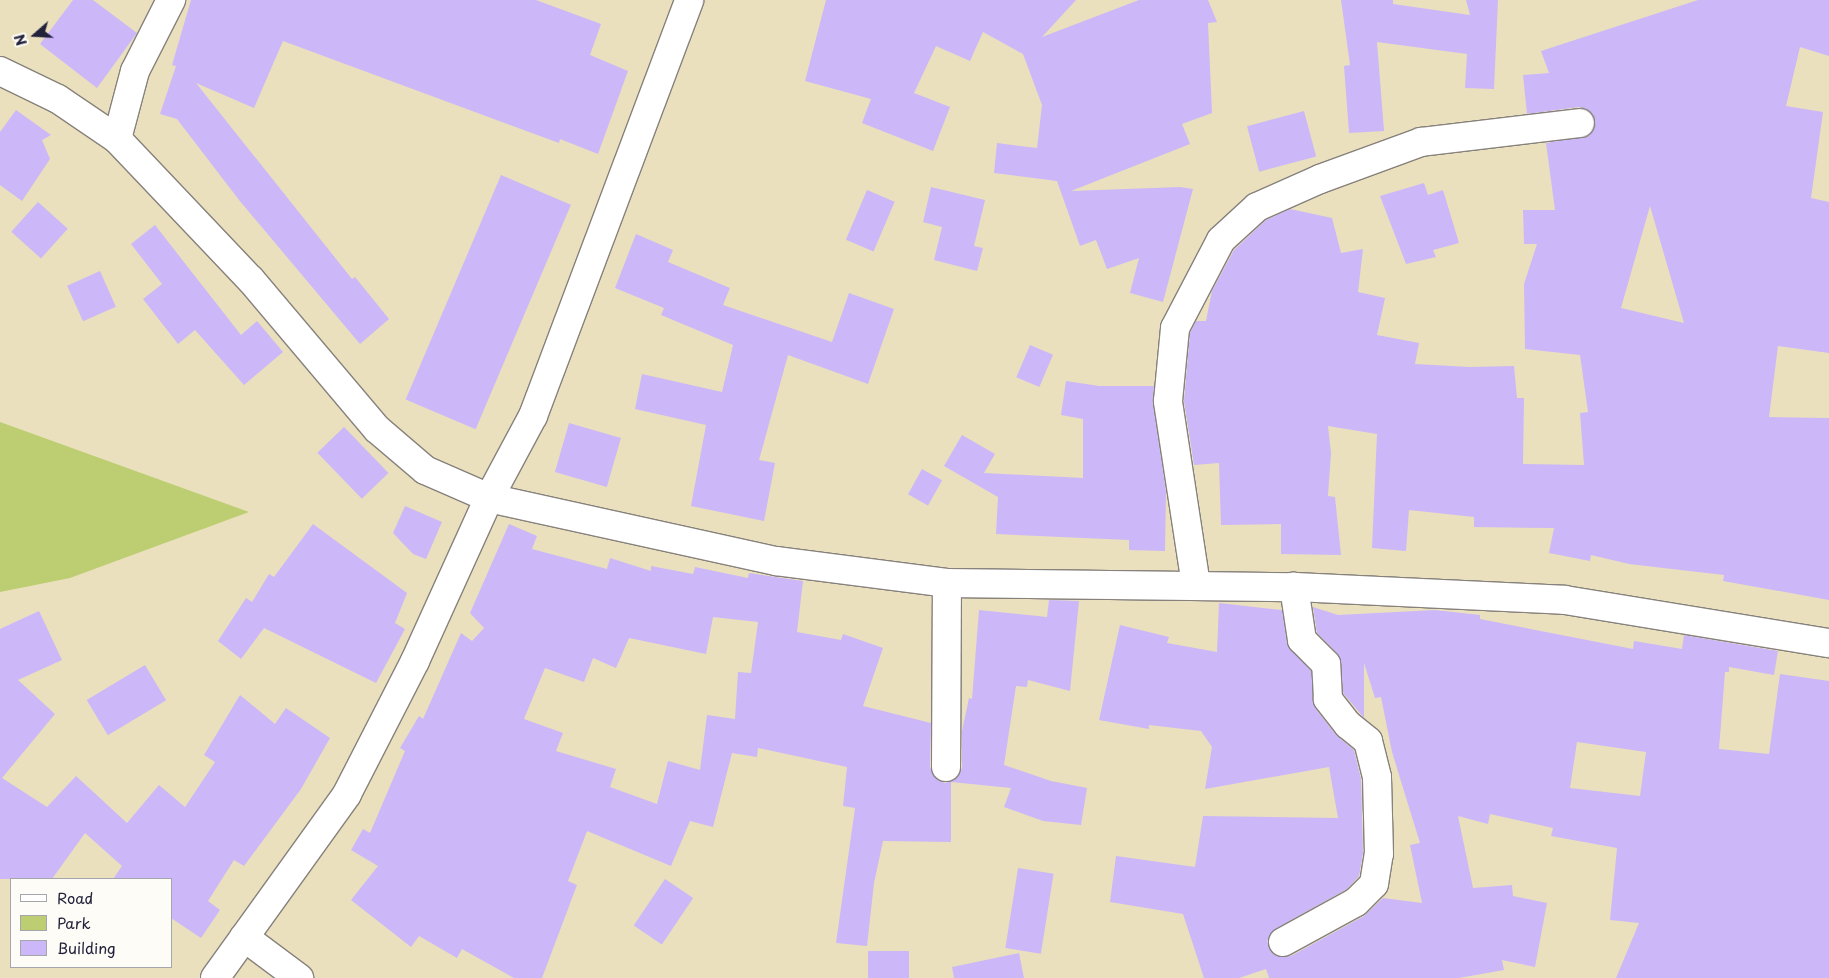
<!DOCTYPE html>
<style>
body{margin:0}
#map{position:relative;width:1829px;height:978px;overflow:hidden;background:#eae0bd;font-family:"Playpen Sans",sans-serif}
div>[style]{position:absolute}
.green>*{inset:0;background:#bcce71}
.building>*{inset:0;background:#ccb7f9;transform-origin:0 0}
.roads{filter:drop-shadow(1px 0 #86817c) drop-shadow(-1px 0 #86817c) drop-shadow(0 1px #86817c) drop-shadow(0 -1px #86817c)}
.minor>*{height:28px;margin:-14px;padding:0 14px;transform-origin:14px;border-radius:14px;background:#fff}
.tertiary>*{height:28px;margin:-14px;padding:0 14px;transform-origin:14px;border-radius:14px;background:#fff}
span{translate:-50% -50%;white-space:nowrap;text-align:center;line-height:1.15;-webkit-text-stroke:4px #fdfcf7;paint-order:stroke}
.legend{position:absolute;left:10px;top:878px;width:162px;height:90px;box-sizing:border-box;background:#fdfcf7;border:1px solid #a5a5ac;margin:0;padding:6px 9px;list-style:none;font-size:15px;color:#22223b}
.legend li{display:flex;align-items:center;gap:10px;height:25px}
.legend b{width:25px;border:1px solid #a5a5ac}
.north{position:absolute;left:10px;top:10px;width:50px;height:50px;-webkit-text-stroke:4px #fdfcf7;paint-order:stroke;rotate:251deg;font-size:14px;font-weight:700;line-height:20px;text-align:center;color:#22223b}
.north::after{content:'';display:block;margin:auto;width:18px;height:22px;background:#22223b;clip-path:polygon(50% 0,100% 100%,50% 72%,0 100%)}
</style>
<div id="map">
<div class="green">
<div style="clip-path:polygon(0 422px,249px 512px,70px 578px,0 592px)"></div>
</div>
<div class="building">
<div style="clip-path:polygon(73px 0,93px 0,137px 33px,97px 88px,40px 44px)"></div>
<div style="clip-path:polygon(191px 0,536px 0,601px 24px,590px 55px,628px 71px,598px 154px,560px 139px,559px 143px,283px 41px,254px 108px,196px 83px,352px 279px,355px 277px,389px 319px,360px 344px,239px 200px,177px 119px,160px 114px,176px 66px,172px 65px)"></div>
<div style="clip-path:polygon(826px 0,1076px 0,1042px 37px,1139px 0,1208px 0,1217px 22px,1208px 23px,1212px 113px,1182px 124px,1190px 144px,1071px 191px,1180px 187px,1193px 189px,1163px 302px,1130px 293px,1139px 258px,1107px 269px,1096px 240px,1080px 246px,1057px 181px,994px 173px,997px 143px,1037px 148px,1042px 105px,1023px 54px,983px 32px,970px 61px,936px 46px,914px 93px,950px 107px,933px 151px,862px 123px,871px 99px,805px 81px)"></div>
<div style="clip-path:polygon(1341px 0,1393px 0,1393px 4px,1470px 15px,1466px 0,1498px 0,1494px 89px,1465px 88px,1467px 54px,1377px 42px,1384px 131px,1349px 133px,1344px 66px,1350px 65px)"></div>
<div style="clip-path:polygon(evenodd,1698px 0,1829px 0,1829px 56px,1800px 47px,1786px 106px,1823px 112px,1811px 198px,1829px 202px,1829px 353px,1778px 346px,1769px 417px,1829px 418px,1829px 600px,1723px 581px,1724px 575px,1629px 564px,1591px 555px,1590px 561px,1549px 553px,1554px 528px,1474px 527px,1474px 517px,1409px 510px,1406px 551px,1372px 548px,1377px 434px,1328px 426px,1331px 453px,1328px 496px,1335px 497px,1341px 555px,1281px 554px,1281px 524px,1221px 525px,1219px 463px,1194px 465px,1184px 401px,1190px 333px,1196px 321px,1206px 321px,1212px 291px,1234px 250px,1266px 220px,1290px 209px,1332px 218px,1341px 253px,1363px 249px,1358px 292px,1385px 298px,1377px 335px,1419px 343px,1415px 364px,1470px 367px,1514px 366px,1517px 398px,1524px 398px,1523px 464px,1584px 465px,1580px 413px,1588px 412px,1580px 355px,1525px 349px,1524px 284px,1537px 244px,1524px 244px,1523px 210px,1555px 210px,1546px 143px,1589px 136px,1595px 121px,1587px 109px,1579px 107px,1527px 114px,1523px 75px,1549px 73px,1541px 51px,1698px 0,1650px 206px,1684px 323px,1621px 308px,1650px 206px)"></div>
<div style="clip-path:polygon(16px 110px,51px 135px,42px 140px,50px 159px,22px 201px,0 185px,0 132px)"></div>
<div style="left:1304px;top:111px;width:47px;height:59px;rotate:75deg"></div>
<div style="left:501px;top:175px;width:76px;height:244px;rotate:23deg"></div>
<div style="clip-path:polygon(1424px 183px,1428px 195px,1443px 190px,1459px 243px,1433px 250px,1436px 257px,1406px 264px,1380px 196px)"></div>
<div style="clip-path:polygon(931px 187px,985px 200px,974px 246px,983px 248px,977px 271px,934px 260px,942px 227px,923px 222px)"></div>
<div style="left:867px;top:190px;width:30px;height:54px;rotate:23deg"></div>
<div style="left:38px;top:202px;width:40px;height:40px;rotate:42deg"></div>
<div style="clip-path:polygon(155px 225px,241px 335px,257px 321px,283px 352px,244px 385px,195px 330px,178px 344px,143px 299px,162px 284px,131px 244px)"></div>
<div style="clip-path:polygon(636px 234px,673px 250px,668px 262px,730px 288px,723px 305px,832px 342px,849px 293px,894px 309px,868px 384px,788px 355px,759px 460px,775px 463px,764px 521px,691px 506px,706px 425px,635px 409px,642px 374px,722px 392px,733px 345px,661px 315px,664px 308px,615px 288px)"></div>
<div style="left:100px;top:271px;width:39px;height:36px;rotate:66deg"></div>
<div style="left:1030px;top:345px;width:25px;height:35px;rotate:23deg"></div>
<div style="clip-path:polygon(1066px 381px,1099px 386px,1154px 386px,1153px 403px,1166px 491px,1165px 551px,1129px 550px,1129px 540px,996px 534px,998px 497px,944px 466px,962px 435px,995px 454px,984px 473px,1083px 478px,1083px 419px,1061px 415px)"></div>
<div style="left:569px;top:423px;width:54px;height:51px;rotate:16deg"></div>
<div style="left:344px;top:427px;width:64px;height:37px;rotate:46deg"></div>
<div style="left:922px;top:469px;width:23px;height:29px;rotate:29deg"></div>
<div style="clip-path:polygon(405px 506px,442px 522px,426px 559px,413px 554px,393px 533px)"></div>
<div style="clip-path:polygon(313px 524px,407px 593px,395px 623px,405px 629px,376px 683px,264px 628px,241px 659px,218px 641px,246px 598px,252px 602px,269px 574px,274px 577px)"></div>
<div style="clip-path:polygon(evenodd,509px 524px,537px 536px,532px 549px,607px 569px,610px 558px,651px 571px,651px 566px,693px 574px,695px 567px,748px 578px,749px 573px,803px 581px,797px 632px,841px 640px,843px 634px,883px 648px,863px 706px,931px 723px,930px 767px,938px 780px,945px 783px,954px 780px,962px 768px,962px 731px,969px 698px,972px 699px,979px 610px,1047px 617px,1049px 600px,1079px 601px,1070px 691px,1028px 680px,1027px 687px,1016px 686px,1004px 765px,1051px 781px,1087px 788px,1081px 825px,1043px 821px,1004px 807px,1011px 788px,951px 782px,951px 842px,883px 841px,874px 883px,867px 946px,836px 943px,855px 808px,843px 806px,847px 767px,758px 748px,757px 757px,732px 753px,713px 827px,690px 821px,671px 866px,587px 831px,568px 881px,577px 885px,542px 978px,514px 978px,462px 949px,457px 958px,419px 936px,411px 947px,351px 900px,378px 866px,351px 850px,363px 829px,370px 833px,405px 751px,400px 748px,419px 716px,423px 719px,461px 633px,472px 641px,484px 628px,470px 613px,509px 524px,713px 617px,758px 622px,751px 673px,738px 672px,735px 719px,707px 715px,700px 770px,668px 761px,657px 804px,610px 787px,616px 769px,556px 751px,563px 733px,524px 719px,545px 668px,584px 682px,593px 658px,616px 668px,629px 638px,706px 654px,713px 617px)"></div>
<div style="clip-path:polygon(evenodd,1219px 603px,1282px 610px,1287px 643px,1311px 671px,1315px 708px,1336px 735px,1354px 750px,1361px 779px,1363px 853px,1359px 876px,1347px 889px,1275px 929px,1267px 941px,1274px 955px,1291px 956px,1364px 916px,1383px 898px,1422px 903px,1410px 845px,1420px 843px,1392px 752px,1381px 697px,1375px 698px,1364px 663px,1364px 718px,1343px 693px,1341px 662px,1337px 653px,1317px 633px,1313px 607px,1338px 615px,1435px 610px,1480px 615px,1480px 619px,1633px 649px,1634px 641px,1682px 649px,1684px 635px,1778px 651px,1774px 675px,1729px 667px,1729px 672px,1725px 672px,1719px 749px,1769px 754px,1780px 674px,1829px 681px,1829px 978px,1616px 978px,1639px 923px,1610px 920px,1617px 848px,1551px 836px,1553px 828px,1490px 814px,1488px 824px,1458px 816px,1473px 888px,1512px 885px,1513px 896px,1547px 903px,1535px 967px,1502px 960px,1504px 970px,1459px 978px,1269px 978px,1266px 969px,1239px 978px,1204px 978px,1183px 914px,1110px 902px,1116px 856px,1195px 867px,1203px 816px,1338px 818px,1329px 767px,1205px 789px,1212px 747px,1201px 731px,1149px 725px,1149px 729px,1099px 720px,1120px 625px,1169px 637px,1167px 643px,1217px 652px,1219px 603px,1577px 742px,1646px 752px,1640px 796px,1570px 788px,1577px 742px)"></div>
<div style="clip-path:polygon(39px 611px,62px 660px,18px 680px,55px 714px,2px 778px,47px 807px,76px 776px,127px 823px,159px 785px,185px 807px,215px 762px,204px 755px,240px 695px,275px 724px,286px 708px,330px 738px,301px 789px,244px 866px,234px 860px,208px 901px,220px 910px,201px 938px,171px 918px,171px 879px,113px 879px,122px 866px,85px 833px,52px 879px,0 879px,0 629px)"></div>
<div style="left:145px;top:665px;width:41px;height:68px;rotate:59deg"></div>
<div style="left:1018px;top:868px;width:36px;height:81px;rotate:9deg"></div>
<div style="left:665px;top:879px;width:34px;height:56px;rotate:34deg"></div>
<div style="left:868px;top:951px;width:41px;height:27px"></div>
<div style="clip-path:polygon(1019px 953px,1024px 978px,954px 978px,952px 967px)"></div>
</div>
<div class="roads">
<div class="minor">
<div style="left:0;top:71px;width:64px;rotate:25.8deg"></div>
<div style="left:58px;top:99px;width:71px;rotate:34.1deg"></div>
<div style="left:117px;top:139px;width:195px;rotate:46.5deg"></div>
<div style="left:251px;top:280px;width:195px;rotate:49.8deg"></div>
<div style="left:377px;top:429px;width:63px;rotate:40.5deg"></div>
<div style="left:425px;top:470px;width:70px;rotate:23.6deg"></div>
<div style="left:489px;top:498px;width:294px;rotate:12.4deg"></div>
<div style="left:776px;top:561px;width:172px;rotate:7.3deg"></div>
<div style="left:947px;top:583px;width:347px;rotate:0.7deg"></div>
<div style="left:1294px;top:587px;width:271px;rotate:2.7deg"></div>
<div style="left:1565px;top:600px;width:267px;rotate:9.3deg"></div>
<div style="left:117px;top:139px;width:70px;rotate:-75.2deg"></div>
<div style="left:135px;top:71px;width:80px;rotate:-63.1deg"></div>
<div style="left:1196px;top:585px;width:186px;rotate:-98.7deg"></div>
<div style="left:1168px;top:401px;width:73px;rotate:-84.5deg"></div>
<div style="left:1175px;top:328px;width:99px;rotate:-62.4deg"></div>
<div style="left:1221px;top:240px;width:49px;rotate:-42.5deg"></div>
<div style="left:1257px;top:207px;width:69px;rotate:-24deg"></div>
<div style="left:1320px;top:179px;width:108px;rotate:-20.1deg"></div>
<div style="left:1421px;top:142px;width:160px;rotate:-6.8deg"></div>
<div style="left:946px;top:767px;width:184px;rotate:-89.7deg"></div>
<div style="left:244px;top:937px;width:69px;rotate:36.7deg"></div>
<div style="left:1283px;top:942px;width:83px;rotate:-28.7deg"></div>
<div style="left:1356px;top:902px;width:25px;rotate:-45deg"></div>
<div style="left:1374px;top:884px;width:30px;rotate:-81deg"></div>
<div style="left:1379px;top:854px;width:77px;rotate:-91.5deg"></div>
<div style="left:1377px;top:777px;width:37px;rotate:-104deg"></div>
<div style="left:1368px;top:741px;width:26px;rotate:-141deg"></div>
<div style="left:1348px;top:725px;width:33px;rotate:-128deg"></div>
<div style="left:1328px;top:699px;width:35px;rotate:-93deg"></div>
<div style="left:1326px;top:664px;width:34px;rotate:-135deg"></div>
<div style="left:1302px;top:640px;width:54px;rotate:-98.6deg"></div>
</div>
<div class="tertiary">
<div style="left:215px;top:978px;width:226px;rotate:-54.3deg"></div>
<div style="left:347px;top:794px;width:149px;rotate:-62.9deg"></div>
<div style="left:415px;top:661px;width:179px;rotate:-65.6deg"></div>
<div style="left:489px;top:498px;width:93px;rotate:-61.8deg"></div>
<div style="left:533px;top:416px;width:444px;rotate:-69.4deg"></div>
</div>
</div>
<ul class="legend">
<li><b style="height:6px;background:#fff"></b>Road</li>
<li><b style="height:14px;background:#bcce71"></b>Park</li>
<li><b style="height:14px;background:#ccb7f9"></b>Building</li>
</ul>
<div class="north">N</div>
</div>
